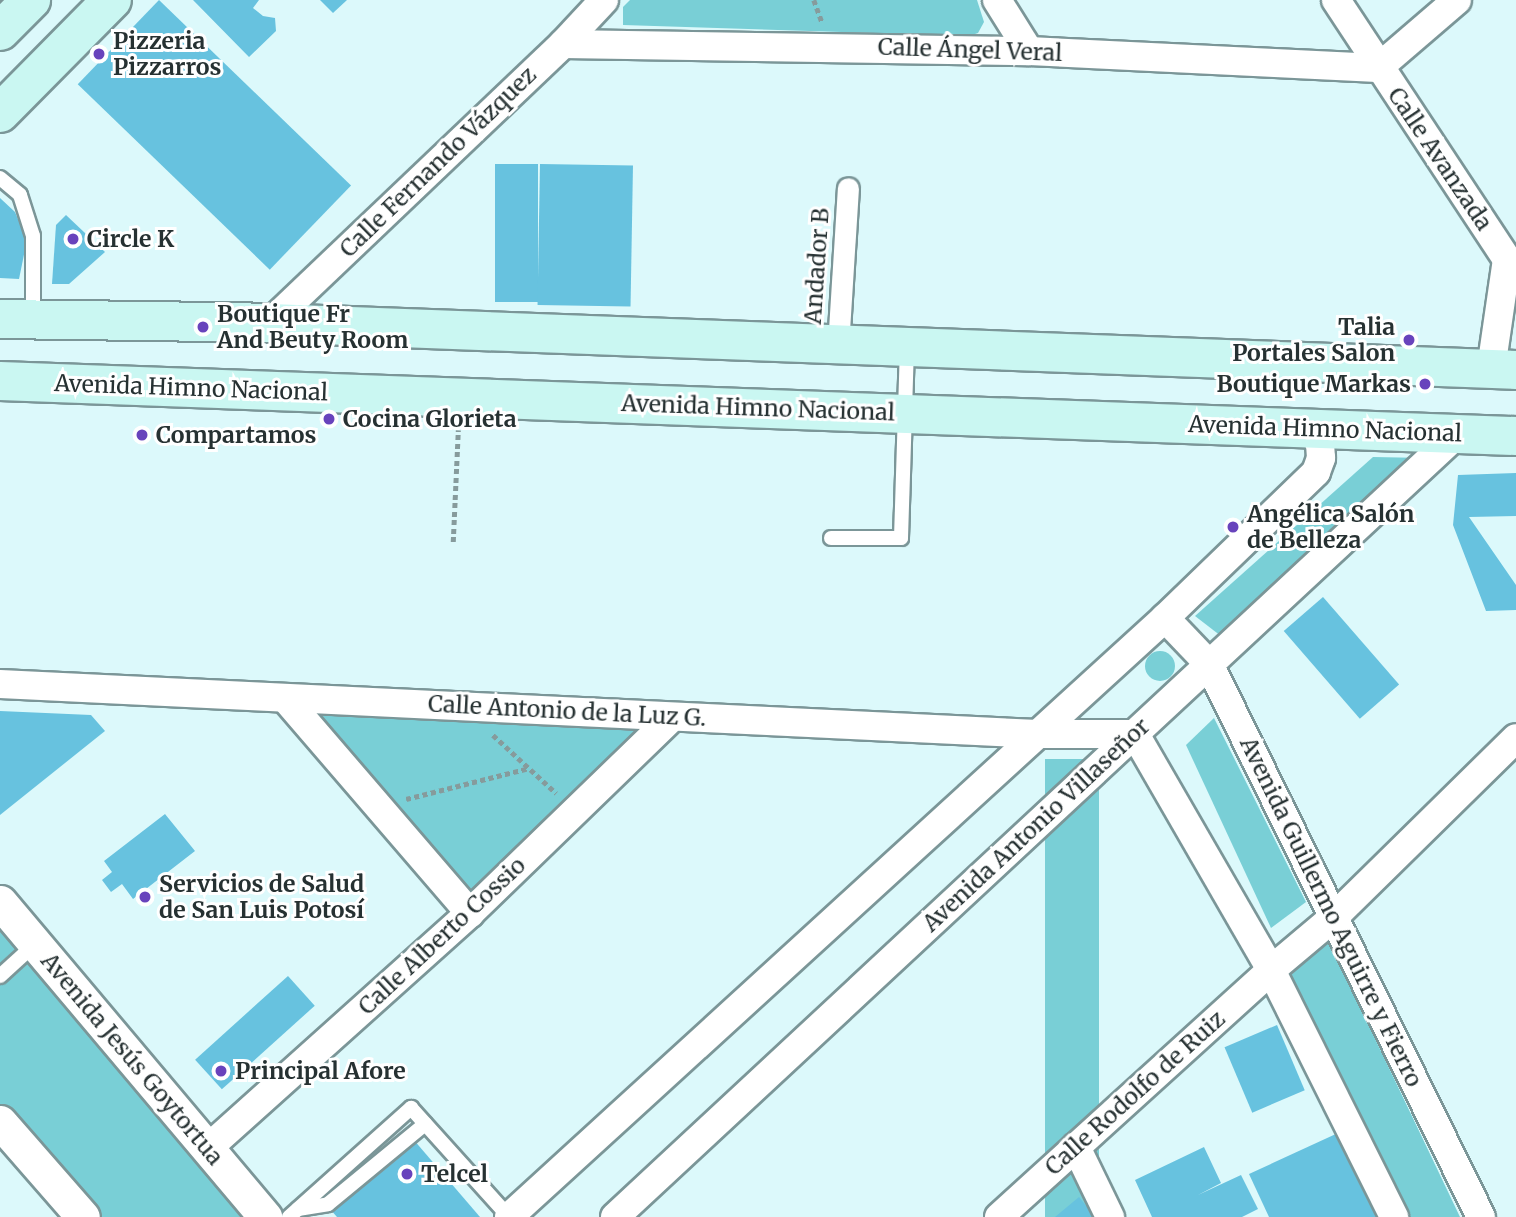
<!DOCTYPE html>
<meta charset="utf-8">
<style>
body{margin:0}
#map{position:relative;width:1516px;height:1217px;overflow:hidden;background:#dcf9fb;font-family:Merriweather,serif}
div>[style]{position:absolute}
.green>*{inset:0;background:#79cfd6;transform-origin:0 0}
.round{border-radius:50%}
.building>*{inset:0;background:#67c2df;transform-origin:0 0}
.path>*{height:4.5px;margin-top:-2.25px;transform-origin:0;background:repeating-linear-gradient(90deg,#869b9c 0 5px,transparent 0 8.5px)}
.roads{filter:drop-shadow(2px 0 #7b9698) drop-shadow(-2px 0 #7b9698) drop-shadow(0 2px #7b9698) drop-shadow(0 -2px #7b9698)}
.service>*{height:14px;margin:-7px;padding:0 7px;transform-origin:7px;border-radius:7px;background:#fff}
.pedestrian>*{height:21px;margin:-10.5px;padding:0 10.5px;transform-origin:10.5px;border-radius:10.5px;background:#fff}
.minor>*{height:28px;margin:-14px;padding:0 14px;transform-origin:14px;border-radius:14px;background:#fff}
.tertiary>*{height:33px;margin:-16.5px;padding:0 16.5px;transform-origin:16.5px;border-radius:16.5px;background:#fff}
.secondary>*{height:38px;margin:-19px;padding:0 19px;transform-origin:19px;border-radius:19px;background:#caf7f2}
.dots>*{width:19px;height:19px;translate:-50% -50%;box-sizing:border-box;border:4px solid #fff;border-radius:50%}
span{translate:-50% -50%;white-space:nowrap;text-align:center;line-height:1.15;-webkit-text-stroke:6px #fff;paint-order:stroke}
.poi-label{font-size:23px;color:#263132;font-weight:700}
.left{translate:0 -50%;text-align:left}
.right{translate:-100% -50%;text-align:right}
.street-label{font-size:23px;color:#263132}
</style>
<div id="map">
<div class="green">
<div style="clip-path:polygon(630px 0,977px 0,984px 22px,978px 33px,969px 36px,623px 25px,623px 7px)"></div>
<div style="clip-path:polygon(1373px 457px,1426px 458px,1230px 643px,1195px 616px)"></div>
<div class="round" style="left:1145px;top:651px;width:30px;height:30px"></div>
<div style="clip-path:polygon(285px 698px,672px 717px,470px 913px)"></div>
<div style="clip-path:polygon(1214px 718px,1306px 902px,1271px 928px,1186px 745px)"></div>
<div style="left:1045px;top:759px;width:54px;height:683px"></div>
<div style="clip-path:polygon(0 904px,261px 1217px,83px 1217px,0 1121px)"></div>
<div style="clip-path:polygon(1329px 942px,1460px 1217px,1409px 1217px,1288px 977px)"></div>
</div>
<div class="building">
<div style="left:159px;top:0;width:267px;height:117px;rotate:44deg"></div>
<div style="clip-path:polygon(193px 0,259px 0,253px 8px,263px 16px,275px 18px,276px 31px,249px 57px)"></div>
<div style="clip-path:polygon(320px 0,347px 0,333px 13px)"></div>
<div style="left:495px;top:164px;width:43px;height:138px"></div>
<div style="left:540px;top:164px;width:93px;height:141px;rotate:1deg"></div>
<div style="clip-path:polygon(0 198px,15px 212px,27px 240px,19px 279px,0 278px)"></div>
<div style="clip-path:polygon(66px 215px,105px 252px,69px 284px,52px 284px,56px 225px)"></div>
<div style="clip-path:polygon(1516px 473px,1516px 516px,1469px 517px,1516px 585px,1516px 610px,1486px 611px,1453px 525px,1458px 475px)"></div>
<div style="left:1323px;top:597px;width:116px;height:52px;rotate:49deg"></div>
<div style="clip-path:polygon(0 711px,91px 715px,105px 731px,0 815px)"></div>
<div style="clip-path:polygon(165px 814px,195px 851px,133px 899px,122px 884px,111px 892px,102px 880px,112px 872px,104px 861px)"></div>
<div style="left:288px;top:976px;width:40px;height:125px;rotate:48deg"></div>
<div style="left:1277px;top:1025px;width:71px;height:57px;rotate:67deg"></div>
<div style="clip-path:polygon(1338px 1133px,1378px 1217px,1269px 1217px,1249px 1174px)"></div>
<div style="clip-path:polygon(413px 1139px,480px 1217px,337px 1217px,330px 1209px)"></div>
<div style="clip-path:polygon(1204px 1147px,1221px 1183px,1198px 1195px,1241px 1175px,1258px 1209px,1242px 1217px,1152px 1217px,1135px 1180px)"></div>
<div style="clip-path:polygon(1079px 1197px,1095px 1217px,1055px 1217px)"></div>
</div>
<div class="path">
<div style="left:814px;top:0;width:23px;rotate:70deg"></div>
<div style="left:453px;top:542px;width:112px;rotate:-87.4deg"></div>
<div style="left:493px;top:735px;width:86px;rotate:42.6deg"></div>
<div style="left:406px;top:799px;width:127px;rotate:-14.1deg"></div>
</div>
<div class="roads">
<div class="service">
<div style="left:0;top:178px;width:26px;rotate:40deg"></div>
<div style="left:20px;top:195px;width:43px;rotate:72.4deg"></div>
<div style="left:33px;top:236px;width:83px;rotate:90deg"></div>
<div style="left:831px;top:538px;width:70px"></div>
<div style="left:901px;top:538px;width:189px;rotate:-88.2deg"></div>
<div style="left:0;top:976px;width:47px;rotate:-42.4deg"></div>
<div style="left:298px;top:1209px;width:30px;rotate:-9deg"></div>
<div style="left:328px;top:1204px;width:126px;rotate:-39.5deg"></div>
<div style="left:289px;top:1217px;width:164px;rotate:-41.8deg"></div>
<div style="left:411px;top:1108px;width:147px;rotate:48deg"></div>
</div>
<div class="pedestrian">
<div style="left:838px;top:346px;width:158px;rotate:-86.4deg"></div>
</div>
<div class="minor">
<div style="left:997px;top:0;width:60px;rotate:57.9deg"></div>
<div style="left:1336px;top:0;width:310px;rotate:56.6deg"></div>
<div style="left:1507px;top:259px;width:111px;rotate:98.3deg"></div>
<div style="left:563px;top:44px;width:466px;rotate:0.9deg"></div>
<div style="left:1029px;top:51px;width:349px;rotate:2.8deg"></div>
<div style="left:1378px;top:68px;width:104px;rotate:-40.7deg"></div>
<div style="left:270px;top:323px;width:405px;rotate:-43.6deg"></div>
<div style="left:563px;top:44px;width:60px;rotate:-47deg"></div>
<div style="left:1165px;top:618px;width:64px;rotate:46.3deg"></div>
<div style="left:1209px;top:664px;width:616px;rotate:63.81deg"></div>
<div style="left:0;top:684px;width:1039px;rotate:2.76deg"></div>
<div style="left:1038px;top:734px;width:97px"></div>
<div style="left:1135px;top:734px;width:272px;rotate:60deg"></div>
<div style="left:1271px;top:970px;width:276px;rotate:63.5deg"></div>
<div style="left:285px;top:698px;width:284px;rotate:49.3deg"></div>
<div style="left:1076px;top:1147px;width:78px;rotate:64.1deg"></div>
<div style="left:207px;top:1149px;width:353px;rotate:-41.9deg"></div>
<div style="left:470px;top:913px;width:281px;rotate:-44.1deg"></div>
<div style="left:509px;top:1217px;width:888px;rotate:-42.4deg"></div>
<div style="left:1165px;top:618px;width:210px;rotate:-44deg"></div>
<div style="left:1316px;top:472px;width:15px;rotate:-70deg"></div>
<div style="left:1321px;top:458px;width:15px;rotate:-94deg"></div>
<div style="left:1320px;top:443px;width:18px;rotate:-128deg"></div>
<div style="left:615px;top:1217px;width:1150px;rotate:-42.92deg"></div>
<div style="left:999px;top:1217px;width:367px;rotate:-42.2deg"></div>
<div style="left:1271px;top:970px;width:82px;rotate:-40.1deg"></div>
<div style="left:1334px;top:917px;width:255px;rotate:-44.5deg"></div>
</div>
<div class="tertiary">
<div style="left:0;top:902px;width:412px;rotate:49.9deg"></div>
<div style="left:0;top:1122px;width:126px;rotate:48.9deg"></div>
</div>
<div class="secondary">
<div style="left:0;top:31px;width:44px;rotate:-45deg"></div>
<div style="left:0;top:113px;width:159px;rotate:-45.3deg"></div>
<div style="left:0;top:319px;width:270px;rotate:0.8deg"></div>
<div style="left:270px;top:323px;width:1247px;rotate:2.16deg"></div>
<div style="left:0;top:381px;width:1517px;rotate:2.08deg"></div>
</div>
</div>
<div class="dots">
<div style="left:99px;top:54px;background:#6843bc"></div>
<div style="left:73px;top:239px;background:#6843bc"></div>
<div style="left:203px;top:327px;background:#6843bc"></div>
<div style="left:1409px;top:340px;background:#6843bc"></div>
<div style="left:1425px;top:384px;background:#6843bc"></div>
<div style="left:329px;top:419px;background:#6843bc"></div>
<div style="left:142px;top:435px;background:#6843bc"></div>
<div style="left:1233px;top:527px;background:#6843bc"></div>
<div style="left:145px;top:897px;background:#6843bc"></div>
<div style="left:221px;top:1071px;background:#6843bc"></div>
<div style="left:407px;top:1174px;background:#6843bc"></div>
</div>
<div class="poi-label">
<span class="left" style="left:113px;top:54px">Pizzeria<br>Pizzarros</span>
<span class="left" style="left:87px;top:239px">Circle K</span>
<span class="left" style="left:217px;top:327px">Boutique Fr<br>And Beuty Room</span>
<span class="right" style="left:1395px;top:340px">Talia<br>Portales Salon</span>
<span class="right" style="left:1411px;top:384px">Boutique Markas</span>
<span class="left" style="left:343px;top:419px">Cocina Glorieta</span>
<span class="left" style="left:156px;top:435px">Compartamos</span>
<span class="left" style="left:1247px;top:527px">Angélica Salón<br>de Belleza</span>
<span class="left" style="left:159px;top:897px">Servicios de Salud<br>de San Luis Potosí</span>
<span class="left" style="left:235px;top:1071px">Principal Afore</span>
<span class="left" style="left:421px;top:1174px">Telcel</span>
</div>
<div class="street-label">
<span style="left:970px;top:50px;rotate:2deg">Calle Ángel Veral</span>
<span style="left:1440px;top:159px;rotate:56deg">Calle Avanzada</span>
<span style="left:438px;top:162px;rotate:-44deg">Calle Fernando Vázquez</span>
<span style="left:817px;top:266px;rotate:-86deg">Andador B</span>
<span style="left:191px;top:388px;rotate:2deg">Avenida Himno Nacional</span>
<span style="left:758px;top:408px;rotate:2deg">Avenida Himno Nacional</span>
<span style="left:1325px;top:429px;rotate:2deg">Avenida Himno Nacional</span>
<span style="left:567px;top:711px;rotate:3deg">Calle Antonio de la Luz G.</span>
<span style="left:1036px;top:825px;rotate:-43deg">Avenida Antonio Villaseñor</span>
<span style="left:1331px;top:912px;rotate:64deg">Avenida Guillermo Aguirre y Fierro</span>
<span style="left:442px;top:936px;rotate:-43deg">Calle Alberto Cossio</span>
<span style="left:132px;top:1059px;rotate:50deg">Avenida Jesús Goytortua</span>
<span style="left:1135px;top:1093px;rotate:-42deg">Calle Rodolfo de Ruiz</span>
</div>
</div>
